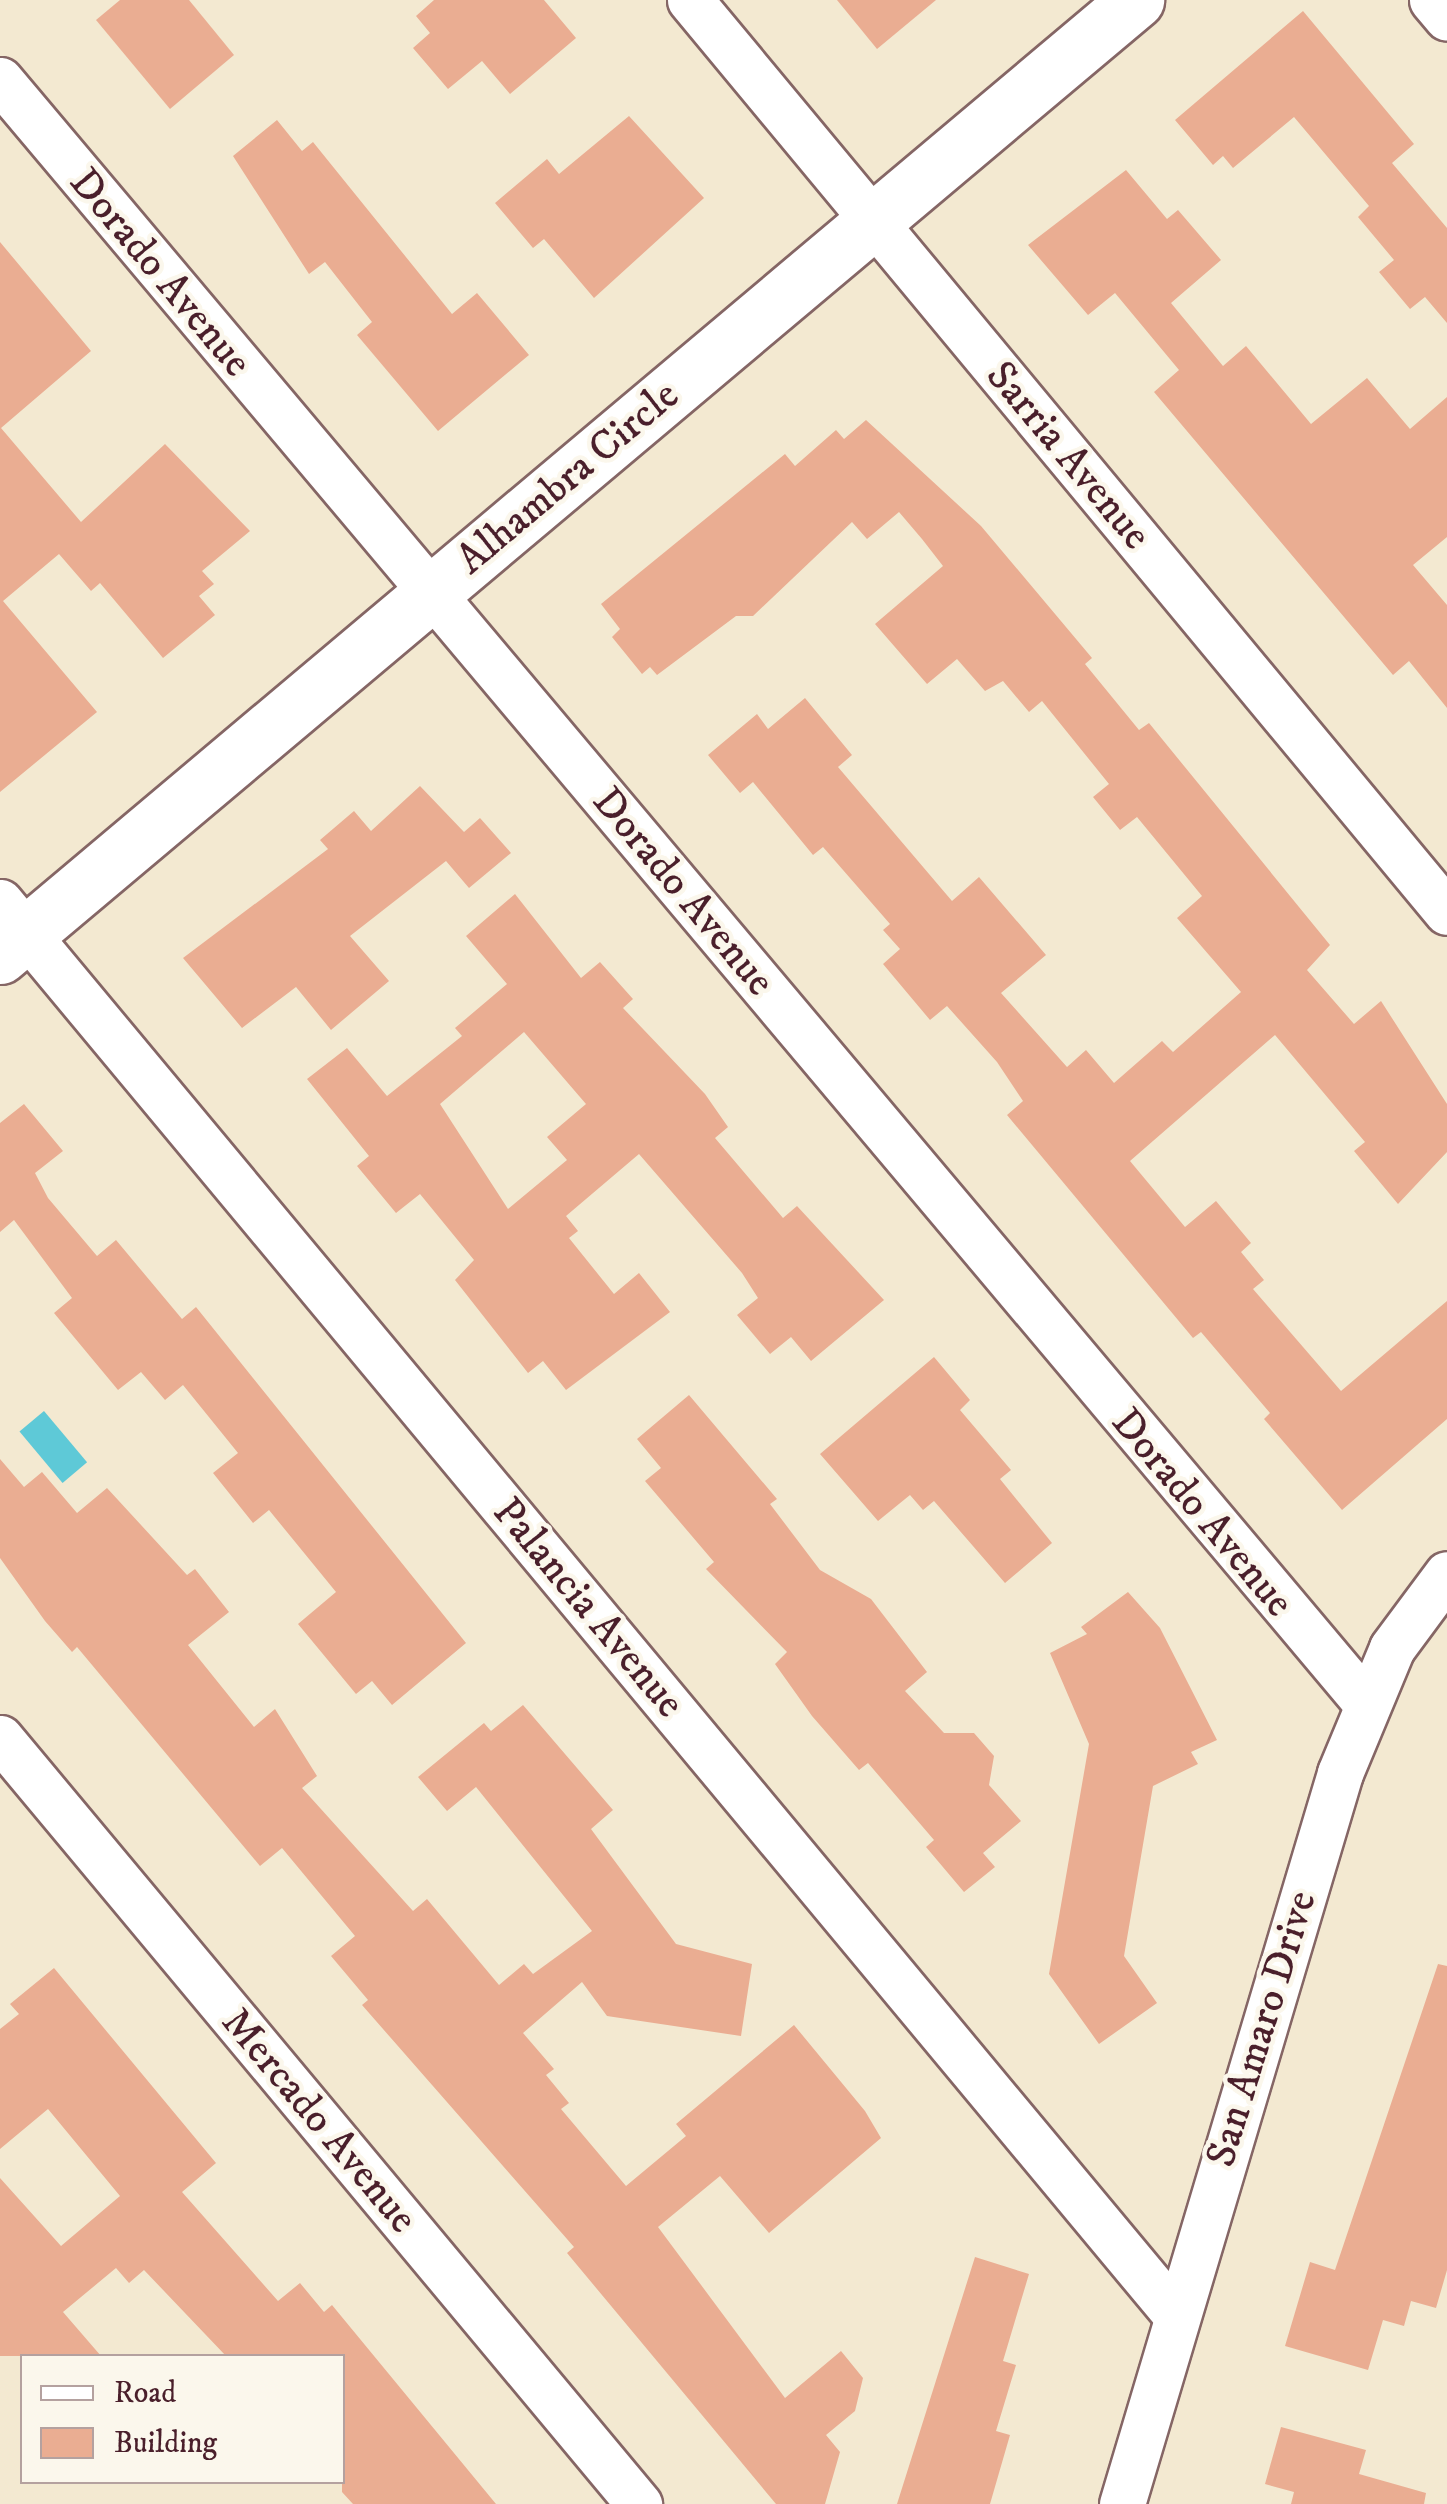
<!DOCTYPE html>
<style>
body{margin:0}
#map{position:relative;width:1447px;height:2504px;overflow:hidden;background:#f3e9d1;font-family:"IM FELL DW Pica",serif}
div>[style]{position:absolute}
.water>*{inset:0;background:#5ec9d7;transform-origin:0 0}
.building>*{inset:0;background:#eaad92}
.roads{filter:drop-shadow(2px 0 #856665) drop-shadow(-2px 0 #856665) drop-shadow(0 2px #856665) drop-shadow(0 -2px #856665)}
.minor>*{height:45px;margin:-22.5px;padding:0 22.5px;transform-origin:22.5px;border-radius:22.5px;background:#fff}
.tertiary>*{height:55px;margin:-27.5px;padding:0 27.5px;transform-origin:27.5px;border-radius:27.5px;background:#fff}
span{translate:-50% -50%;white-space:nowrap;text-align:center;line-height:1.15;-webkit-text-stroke:9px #fbf7ec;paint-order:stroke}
.street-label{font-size:42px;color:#4a1f2b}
.legend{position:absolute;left:20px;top:2354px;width:325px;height:130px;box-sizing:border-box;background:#fbf7ec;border:2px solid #b4a19f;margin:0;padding:12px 18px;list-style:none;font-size:30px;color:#4a1f2b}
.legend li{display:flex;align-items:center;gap:20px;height:50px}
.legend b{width:50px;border:2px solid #b4a19f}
</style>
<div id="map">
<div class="water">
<div style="left:44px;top:1411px;width:67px;height:32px;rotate:50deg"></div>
</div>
<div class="building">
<div style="clip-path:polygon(120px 0,189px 0,234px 55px,170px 109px,96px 20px)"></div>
<div style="clip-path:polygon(434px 0,544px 0,576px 38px,510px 94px,482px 61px,448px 89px,413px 48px,430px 33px,416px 16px)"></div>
<div style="clip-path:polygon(837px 0,936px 0,877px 49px)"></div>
<div style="clip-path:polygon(1303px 11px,1414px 144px,1392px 163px,1447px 228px,1447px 323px,1425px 297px,1410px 309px,1379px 272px,1394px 260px,1358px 217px,1369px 206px,1294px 117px,1233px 168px,1223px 156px,1213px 165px,1175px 120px)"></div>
<div style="clip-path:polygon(629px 116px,704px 198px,594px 298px,544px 239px,533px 248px,495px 203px,547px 159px,559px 174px)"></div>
<div style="clip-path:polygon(277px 120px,302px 151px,313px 142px,452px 314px,477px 293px,529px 355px,438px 431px,357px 335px,372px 322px,325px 262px,309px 274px,233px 156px)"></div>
<div style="clip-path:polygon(1126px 170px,1167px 219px,1178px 210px,1221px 260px,1171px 303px,1223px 366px,1246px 346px,1311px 424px,1367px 378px,1410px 429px,1447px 397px,1447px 537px,1413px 565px,1447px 605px,1447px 708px,1409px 661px,1393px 675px,1154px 392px,1179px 370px,1115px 293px,1088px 315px,1028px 245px)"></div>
<div style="clip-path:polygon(0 242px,91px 351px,1px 428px,81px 522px,165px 444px,250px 531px,202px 571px,214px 584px,199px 596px,215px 615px,163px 658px,100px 583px,91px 591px,59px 554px,3px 601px,97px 712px,0 792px)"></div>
<div style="clip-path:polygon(866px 420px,981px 526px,1092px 658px,1085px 664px,1139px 730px,1149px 723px,1330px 945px,1307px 970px,1354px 1024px,1381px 1001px,1447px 1104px,1447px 1152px,1398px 1204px,1354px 1151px,1365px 1142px,1275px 1035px,1130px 1161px,1185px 1227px,1216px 1201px,1251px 1243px,1241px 1252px,1264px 1280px,1253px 1289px,1341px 1391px,1447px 1301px,1447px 1419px,1342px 1510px,1264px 1419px,1270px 1413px,1201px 1332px,1193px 1338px,1007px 1115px,1023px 1101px,997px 1062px,947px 1006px,930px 1020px,883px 964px,900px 949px,883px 930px,890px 924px,823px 847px,813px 855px,753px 782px,740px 793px,708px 755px,757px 714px,768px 729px,805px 698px,852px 755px,838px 767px,952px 901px,979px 877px,1046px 955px,1001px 993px,1067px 1067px,1086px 1050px,1114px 1083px,1162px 1041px,1173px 1052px,1241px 992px,1177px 918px,1202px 896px,1137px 817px,1120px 830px,1093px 797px,1109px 784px,1042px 701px,1029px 712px,1003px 681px,985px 691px,957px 659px,927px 684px,875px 624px,943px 566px,922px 539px,899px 512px,867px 539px,852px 522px,753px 616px,736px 616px,657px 675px,650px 667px,642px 674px,612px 637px,620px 629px,601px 604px,785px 454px,795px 466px,836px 430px,844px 439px)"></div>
<div style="clip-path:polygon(420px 786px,464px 832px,480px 818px,511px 853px,469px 888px,446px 861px,350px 936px,389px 981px,331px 1030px,296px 987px,242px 1028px,183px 958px,328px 849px,320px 840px,354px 811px,371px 831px)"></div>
<div style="clip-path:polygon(evenodd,515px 894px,581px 978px,600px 962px,633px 999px,623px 1008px,705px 1094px,728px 1127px,715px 1138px,783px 1218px,797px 1206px,884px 1300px,811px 1361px,791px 1337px,770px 1354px,737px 1315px,758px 1298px,742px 1273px,639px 1154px,566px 1216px,578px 1231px,569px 1238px,614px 1294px,639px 1273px,670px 1312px,566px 1390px,543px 1361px,528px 1373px,455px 1280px,474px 1260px,420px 1194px,396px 1213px,357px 1166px,369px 1156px,307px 1079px,347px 1048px,387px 1096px,462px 1036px,455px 1028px,507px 984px,466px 936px,515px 894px,524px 1032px,586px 1104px,547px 1137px,567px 1160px,508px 1209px,440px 1104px,524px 1032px)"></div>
<div style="clip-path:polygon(24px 1104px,63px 1151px,35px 1173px,48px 1198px,97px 1256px,116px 1240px,182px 1319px,196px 1307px,466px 1643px,392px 1705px,372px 1681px,356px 1694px,298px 1624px,336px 1592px,269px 1510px,253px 1523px,213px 1473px,238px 1453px,183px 1385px,165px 1400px,141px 1372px,118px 1390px,54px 1313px,72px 1298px,14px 1220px,0 1232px,0 1123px)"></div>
<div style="clip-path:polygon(934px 1357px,970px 1400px,960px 1410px,1011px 1470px,1000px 1479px,1052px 1543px,1005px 1583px,934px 1501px,923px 1510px,910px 1495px,878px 1521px,820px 1454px)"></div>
<div style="clip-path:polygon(689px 1395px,777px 1499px,770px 1504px,820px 1570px,871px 1599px,927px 1672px,905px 1691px,944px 1733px,974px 1733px,994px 1756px,989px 1785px,1021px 1821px,983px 1853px,995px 1867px,964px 1892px,926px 1847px,934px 1840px,868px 1763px,859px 1770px,812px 1716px,775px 1664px,787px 1652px,706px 1569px,714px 1562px,645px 1481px,661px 1468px,637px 1439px)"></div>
<div style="clip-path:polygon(0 1459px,24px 1487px,42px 1472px,77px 1513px,107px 1488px,187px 1575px,195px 1569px,229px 1612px,188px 1645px,254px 1727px,275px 1709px,317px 1776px,302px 1788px,413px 1911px,427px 1899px,499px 1985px,524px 1964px,533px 1974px,592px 1931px,476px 1787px,447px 1811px,418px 1777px,484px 1723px,491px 1731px,523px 1705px,613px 1810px,591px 1829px,676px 1944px,752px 1964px,741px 2036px,607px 2016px,582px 1982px,523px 2033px,554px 2069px,546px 2075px,569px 2103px,561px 2109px,626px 2186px,686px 2136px,676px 2124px,794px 2025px,865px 2111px,881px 2138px,769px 2233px,720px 2176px,658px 2227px,785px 2398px,841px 2351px,863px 2378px,855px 2411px,826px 2435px,840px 2452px,825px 2504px,776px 2504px,567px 2253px,574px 2247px,362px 2005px,368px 2000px,331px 1956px,355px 1936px,282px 1848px,260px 1866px,77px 1647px,72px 1652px,45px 1621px,0 1558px)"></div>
<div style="clip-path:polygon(1128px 1592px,1160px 1628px,1217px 1740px,1191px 1752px,1198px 1764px,1153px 1786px,1124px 1956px,1157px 2003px,1099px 2044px,1049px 1974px,1089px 1744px,1050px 1653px,1087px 1634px,1081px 1627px)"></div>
<div style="clip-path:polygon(1438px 1964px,1447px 1966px,1447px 2270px,1436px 2308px,1411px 2301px,1404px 2326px,1383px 2320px,1368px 2370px,1285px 2346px,1310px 2262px,1335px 2270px)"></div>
<div style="clip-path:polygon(54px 1968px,216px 2163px,182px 2192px,278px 2301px,300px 2283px,324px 2312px,332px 2305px,496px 2504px,353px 2504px,342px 2492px,342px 2356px,226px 2356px,144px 2270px,129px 2283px,116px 2268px,63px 2312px,101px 2356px,0 2356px,0 2178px,61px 2246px,120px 2196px,48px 2109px,0 2149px,0 2029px,19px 2014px,10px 2004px)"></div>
<div style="clip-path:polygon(975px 2257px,1029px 2274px,1003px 2361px,1016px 2365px,996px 2431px,1010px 2435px,990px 2504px,897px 2504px)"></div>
<div style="clip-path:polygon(1281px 2427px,1366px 2450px,1359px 2474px,1426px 2493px,1424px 2504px,1291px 2504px,1294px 2492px,1265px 2484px)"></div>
</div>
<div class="roads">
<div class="minor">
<div style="left:690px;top:0;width:1185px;rotate:50.31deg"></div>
<div style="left:1432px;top:0;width:23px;rotate:50deg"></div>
<div style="left:0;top:80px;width:2121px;rotate:49.91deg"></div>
<div style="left:0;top:902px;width:1838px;rotate:50.23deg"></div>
<div style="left:0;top:1738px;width:998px;rotate:50.17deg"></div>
<div style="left:1122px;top:2504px;width:763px;rotate:-73.39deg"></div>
<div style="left:1340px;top:1773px;width:135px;rotate:-67.4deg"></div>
<div style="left:1392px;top:1648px;width:92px;rotate:-53.4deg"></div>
</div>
<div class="tertiary">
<div style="left:0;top:956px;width:1485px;rotate:-40.08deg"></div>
</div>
</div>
<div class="street-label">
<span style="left:160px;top:273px;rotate:50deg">Dorado Avenue</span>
<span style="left:1068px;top:456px;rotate:50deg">Sarria Avenue</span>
<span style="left:568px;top:478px;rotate:-40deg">Alhambra Circle</span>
<span style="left:683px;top:892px;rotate:50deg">Dorado Avenue</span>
<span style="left:1202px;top:1513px;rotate:50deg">Dorado Avenue</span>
<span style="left:588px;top:1608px;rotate:50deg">Palancia Avenue</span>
<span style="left:1262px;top:2029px;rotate:-73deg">San Amaro Drive</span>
<span style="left:319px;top:2121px;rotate:50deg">Mercado Avenue</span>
</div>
<ul class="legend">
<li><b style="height:12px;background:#fff"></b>Road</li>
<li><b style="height:28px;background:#eaad92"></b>Building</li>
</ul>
</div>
